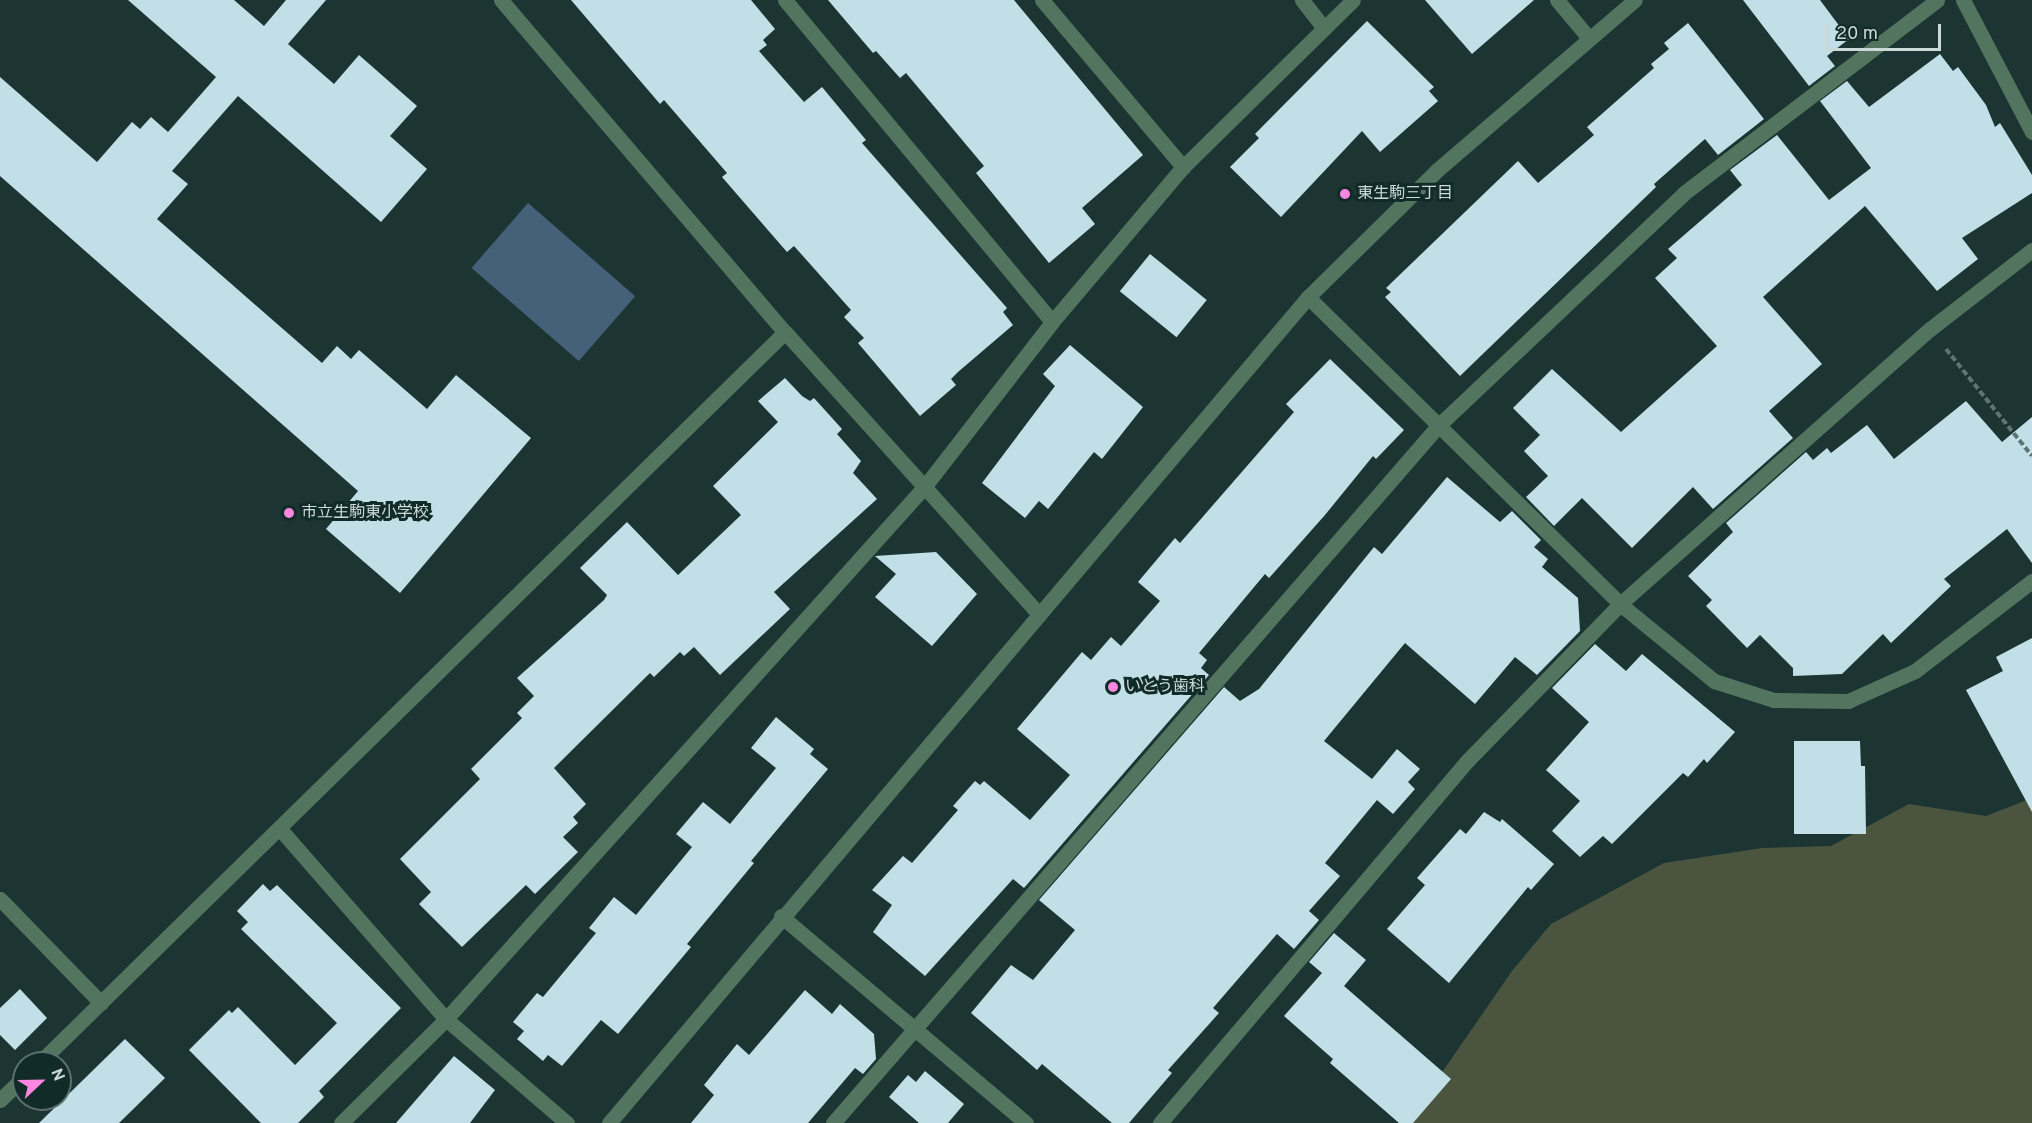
<!DOCTYPE html>
<meta charset="utf-8">
<style>
body{margin:0}
#map{position:relative;width:2032px;height:1123px;overflow:hidden;background:#1c3532;font-family:Overpass,"Noto Sans JP",sans-serif}
div>[style]{position:absolute}
.green>*{inset:0;background:#4b543e}
.water>*{inset:0;background:#456179;transform-origin:0 0}
.building>*{inset:0;background:#c2dfe7;transform-origin:0 0}
.path>*{height:4px;margin-top:-2px;transform-origin:0;background:repeating-linear-gradient(90deg,#5f7471 0 6px,transparent 0 9px)}
.minor>*{height:15px;margin:-7.5px;padding:0 7.5px;transform-origin:7.5px;border-radius:7.5px;background:#53745f}
.dots>*{width:16px;height:16px;translate:-50% -50%;box-sizing:border-box;border:3px solid #112b28;border-radius:50%}
span{translate:-50% -50%;white-space:nowrap;text-align:center;line-height:1.15;-webkit-text-stroke:6px #112b28;paint-order:stroke}
.poi-label{font-size:16px;color:#cbdad8}
.left{translate:0 -50%;text-align:left}
.north{position:absolute;left:12px;top:1051px;width:60px;height:60px;box-sizing:border-box;background:#112b28;border:2px solid #5b716e;border-radius:50%;rotate:68deg;font-size:16px;font-weight:700;line-height:24px;text-align:center;color:#cbdad8}
.north::after{content:'';display:block;margin:auto;width:21px;height:27px;background:#fd86e1;clip-path:polygon(50% 0,100% 100%,50% 72%,0 100%)}
.scale{position:absolute;left:1825px;top:24px;width:116px;height:27px;box-sizing:border-box;border:3px solid #cbdad8;border-top:0;padding-left:8px;font-size:18px;line-height:21px;white-space:nowrap;color:#cbdad8;-webkit-text-stroke:4px #112b28;paint-order:stroke}
</style>
<div id="map">
<div class="green">
<div style="clip-path:polygon(2032px 798px,2032px 1123px,1407px 1123px,1512px 971px,1551px 924px,1664px 863px,1762px 848px,1831px 846px,1909px 804px,1986px 816px)"></div>
</div>
<div class="water">
<div style="left:528px;top:203px;width:142px;height:86px;rotate:41deg"></div>
</div>
<div class="building">
<div style="clip-path:polygon(128px 0,234px 0,264px 26px,286px 0,326px 0,288px 44px,334px 84px,359px 55px,417px 106px,390px 136px,427px 169px,381px 222px,238px 96px,172px 171px,188px 184px,157px 219px,322px 363px,337px 346px,351px 359px,359px 350px,427px 409px,456px 375px,531px 438px,400px 593px,326px 529px,358px 491px,0 176px,0 77px,97px 162px,132px 122px,140px 129px,151px 117px,168px 132px,216px 77px)"></div>
<div style="clip-path:polygon(571px 0,751px 0,775px 29px,763px 40px,767px 45px,759px 51px,804px 102px,822px 87px,866px 140px,862px 143px,1007px 308px,1003px 312px,1013px 325px,958px 372px,951px 379px,956px 385px,920px 416px,858px 343px,864px 338px,844px 317px,851px 310px,794px 246px,787px 252px,722px 177px,727px 173px,664px 100px,660px 104px)"></div>
<div style="clip-path:polygon(828px 0,1014px 0,1143px 155px,1082px 208px,1095px 224px,1049px 263px,976px 173px,984px 166px,906px 73px,900px 78px,876px 51px,873px 53px)"></div>
<div style="clip-path:polygon(1425px 0,1534px 0,1472px 54px)"></div>
<div style="clip-path:polygon(1743px 0,1820px 0,1849px 39px,1827px 56px,1835px 66px,1809px 86px)"></div>
<div style="clip-path:polygon(1367px 21px,1434px 87px,1429px 91px,1438px 101px,1380px 152px,1362px 131px,1281px 217px,1230px 167px,1259px 138px,1255px 134px)"></div>
<div style="clip-path:polygon(1688px 23px,1764px 119px,1718px 155px,1705px 139px,1654px 184px,1656px 187px,1460px 376px,1385px 297px,1391px 292px,1386px 288px,1518px 161px,1538px 183px,1594px 135px,1587px 127px,1654px 68px,1651px 64px,1669px 49px,1664px 43px)"></div>
<div style="clip-path:polygon(1940px 54px,1953px 71px,1958px 67px,1986px 105px,1995px 127px,2000px 123px,2032px 175px,2032px 193px,1962px 238px,1978px 259px,1937px 291px,1865px 206px,1763px 297px,1822px 364px,1769px 411px,1793px 438px,1713px 509px,1693px 487px,1632px 548px,1582px 498px,1554px 526px,1526px 497px,1548px 476px,1524px 451px,1540px 435px,1513px 408px,1552px 369px,1621px 432px,1717px 346px,1655px 278px,1677px 258px,1668px 249px,1742px 185px,1730px 170px,1777px 135px,1829px 200px,1871px 168px,1820px 101px,1847px 81px,1869px 107px)"></div>
<div style="left:1150px;top:254px;width:73px;height:48px;rotate:39deg"></div>
<div style="clip-path:polygon(1070px 345px,1143px 407px,1102px 459px,1094px 452px,1048px 509px,1039px 501px,1025px 518px,982px 483px,1055px 386px,1043px 374px)"></div>
<div style="clip-path:polygon(1330px 359px,1404px 430px,1376px 459px,1373px 456px,1325px 515px,1269px 578px,1265px 574px,1199px 653px,1207px 660px,1201px 668px,1209px 675px,1024px 888px,1013px 879px,925px 976px,873px 932px,892px 905px,872px 890px,903px 856px,912px 863px,958px 810px,953px 806px,975px 781px,980px 785px,984px 781px,1030px 820px,1070px 775px,1017px 729px,1082px 652px,1091px 660px,1111px 637px,1121px 646px,1160px 601px,1138px 582px,1175px 538px,1180px 543px,1294px 412px,1286px 404px)"></div>
<div style="clip-path:polygon(785px 378px,802px 396px,810px 401px,814px 398px,842px 429px,837px 434px,861px 461px,853px 473px,877px 499px,774px 592px,790px 609px,720px 675px,694px 647px,684px 656px,680px 652px,654px 677px,650px 673px,554px 768px,586px 804px,573px 817px,578px 823px,563px 837px,578px 852px,535px 894px,526px 885px,462px 947px,419px 904px,431px 892px,400px 859px,480px 779px,471px 769px,522px 718px,517px 713px,534px 696px,517px 678px,604px 600px,607px 595px,580px 568px,627px 522px,678px 575px,741px 515px,713px 486px,778px 422px,758px 401px)"></div>
<div style="clip-path:polygon(1966px 401px,2002px 442px,2032px 417px,2032px 563px,2007px 529px,1944px 579px,1951px 586px,1891px 643px,1883px 634px,1842px 674px,1793px 676px,1793px 668px,1760px 635px,1747px 648px,1706px 606px,1712px 600px,1688px 576px,1733px 532px,1726px 523px,1806px 452px,1813px 460px,1827px 448px,1831px 453px,1867px 425px,1894px 459px)"></div>
<div style="clip-path:polygon(1447px 477px,1500px 522px,1512px 511px,1541px 540px,1534px 547px,1548px 559px,1542px 567px,1578px 598px,1580px 631px,1537px 675px,1515px 657px,1475px 704px,1405px 643px,1324px 741px,1372px 779px,1397px 749px,1420px 769px,1408px 782px,1415px 789px,1393px 814px,1377px 800px,1325px 863px,1340px 876px,1309px 911px,1319px 920px,1294px 949px,1277px 934px,1213px 1008px,1219px 1013px,1168px 1070px,1172px 1073px,1129px 1123px,1112px 1123px,1042px 1064px,1037px 1070px,971px 1013px,1011px 965px,1033px 980px,1075px 930px,1039px 900px,1224px 687px,1240px 701px,1259px 689px,1374px 547px,1382px 554px)"></div>
<div style="clip-path:polygon(936px 552px,977px 594px,932px 646px,875px 597px,896px 574px,875px 556px)"></div>
<div style="clip-path:polygon(2032px 638px,2032px 812px,1966px 690px,2003px 671px,1996px 657px)"></div>
<div style="clip-path:polygon(1595px 644px,1626px 671px,1642px 654px,1735px 732px,1707px 763px,1704px 759px,1688px 777px,1683px 773px,1612px 844px,1603px 836px,1580px 857px,1552px 831px,1580px 801px,1546px 770px,1589px 722px,1552px 688px)"></div>
<div style="clip-path:polygon(776px 717px,814px 749px,810px 754px,828px 769px,751px 861px,754px 863px,687px 944px,691px 947px,618px 1034px,601px 1020px,562px 1066px,548px 1055px,543px 1061px,517px 1039px,524px 1031px,513px 1022px,537px 993px,543px 997px,596px 933px,589px 928px,614px 897px,636px 915px,692px 847px,676px 834px,703px 802px,730px 824px,776px 768px,751px 748px)"></div>
<div style="clip-path:polygon(1794px 741px,1860px 741px,1861px 766px,1865px 766px,1866px 834px,1794px 834px)"></div>
<div style="clip-path:polygon(1484px 812px,1500px 822px,1502px 819px,1554px 864px,1531px 890px,1528px 887px,1449px 983px,1387px 929px,1425px 885px,1417px 878px,1460px 829px,1466px 834px)"></div>
<div style="clip-path:polygon(263px 884px,270px 891px,277px 885px,401px 1008px,319px 1091px,324px 1097px,298px 1123px,261px 1123px,189px 1050px,229px 1010px,232px 1013px,238px 1007px,295px 1065px,337px 1023px,241px 929px,248px 922px,237px 911px)"></div>
<div style="clip-path:polygon(1334px 933px,1366px 960px,1344px 986px,1451px 1079px,1413px 1123px,1399px 1123px,1330px 1063px,1333px 1059px,1284px 1016px,1322px 973px,1309px 962px)"></div>
<div style="clip-path:polygon(20px 989px,47px 1018px,15px 1050px,0 1035px,0 1008px)"></div>
<div style="clip-path:polygon(805px 990px,832px 1014px,840px 1004px,874px 1034px,876px 1059px,863px 1074px,855px 1068px,808px 1123px,691px 1123px,714px 1095px,704px 1085px,737px 1044px,749px 1055px)"></div>
<div style="clip-path:polygon(125px 1039px,165px 1078px,119px 1123px,39px 1123px)"></div>
<div style="clip-path:polygon(454px 1056px,495px 1090px,470px 1123px,396px 1123px)"></div>
<div style="clip-path:polygon(925px 1071px,964px 1104px,948px 1123px,919px 1123px,889px 1097px,908px 1075px,916px 1082px)"></div>
</div>
<div class="path">
<div style="left:1946px;top:349px;width:137px;rotate:51.2deg"></div>
</div>
<div class="minor">
<div style="left:501px;top:0;width:437px;rotate:49.5deg"></div>
<div style="left:785px;top:332px;width:380px;rotate:48deg"></div>
<div style="left:785px;top:0;width:418px;rotate:50.3deg"></div>
<div style="left:1042px;top:0;width:219px;rotate:49.8deg"></div>
<div style="left:1302px;top:0;width:36px;rotate:52deg"></div>
<div style="left:1557px;top:0;width:48px;rotate:50deg"></div>
<div style="left:1963px;top:0;width:149px;rotate:62.4deg"></div>
<div style="left:1308px;top:297px;width:438px;rotate:44.5deg"></div>
<div style="left:1620px;top:604px;width:122px;rotate:39.3deg"></div>
<div style="left:1714px;top:681px;width:63px;rotate:17.6deg"></div>
<div style="left:1774px;top:700px;width:74px;rotate:0.8deg"></div>
<div style="left:1848px;top:701px;width:73px;rotate:-24.1deg"></div>
<div style="left:1915px;top:671px;width:148px;rotate:-37.6deg"></div>
<div style="left:280px;top:829px;width:252px;rotate:48.9deg"></div>
<div style="left:446px;top:1019px;width:160px;rotate:40.7deg"></div>
<div style="left:0;top:899px;width:145px;rotate:45.8deg"></div>
<div style="left:781px;top:916px;width:321px;rotate:40.2deg"></div>
<div style="left:39px;top:1063px;width:1044px;rotate:-44.42deg"></div>
<div style="left:0;top:1100px;width:33px;rotate:-44deg"></div>
<div style="left:341px;top:1123px;width:148px;rotate:-44.7deg"></div>
<div style="left:446px;top:1019px;width:717px;rotate:-48.05deg"></div>
<div style="left:925px;top:486px;width:207px;rotate:-52.2deg"></div>
<div style="left:1052px;top:322px;width:203px;rotate:-49.8deg"></div>
<div style="left:1183px;top:167px;width:238px;rotate:-44.5deg"></div>
<div style="left:609px;top:1123px;width:1082px;rotate:-49.76deg"></div>
<div style="left:1308px;top:297px;width:180px;rotate:-44.5deg"></div>
<div style="left:1436px;top:171px;width:262px;rotate:-40.7deg"></div>
<div style="left:833px;top:1123px;width:924px;rotate:-49.04deg"></div>
<div style="left:1439px;top:425px;width:337px;rotate:-43.4deg"></div>
<div style="left:1684px;top:193px;width:318px;rotate:-37.3deg"></div>
<div style="left:1160px;top:1123px;width:475px;rotate:-49.7deg"></div>
<div style="left:1467px;top:761px;width:219px;rotate:-45.7deg"></div>
<div style="left:1620px;top:604px;width:414px;rotate:-41.6deg"></div>
<div style="left:1930px;top:329px;width:129px;rotate:-37.8deg"></div>
</div>
<div class="dots">
<div style="left:1345px;top:194px;background:#fd86e1"></div>
<div style="left:289px;top:513px;background:#fd86e1"></div>
<div style="left:1113px;top:687px;background:#fd86e1"></div>
</div>
<div class="poi-label">
<span class="left" style="left:1357px;top:194px">東生駒三丁目</span>
<span class="left" style="left:301px;top:513px">市立生駒東小学校</span>
<span class="left" style="left:1125px;top:687px">いとう歯科</span>
</div>
<div class="north">N</div>
<div class="scale">20 m</div>
</div>
